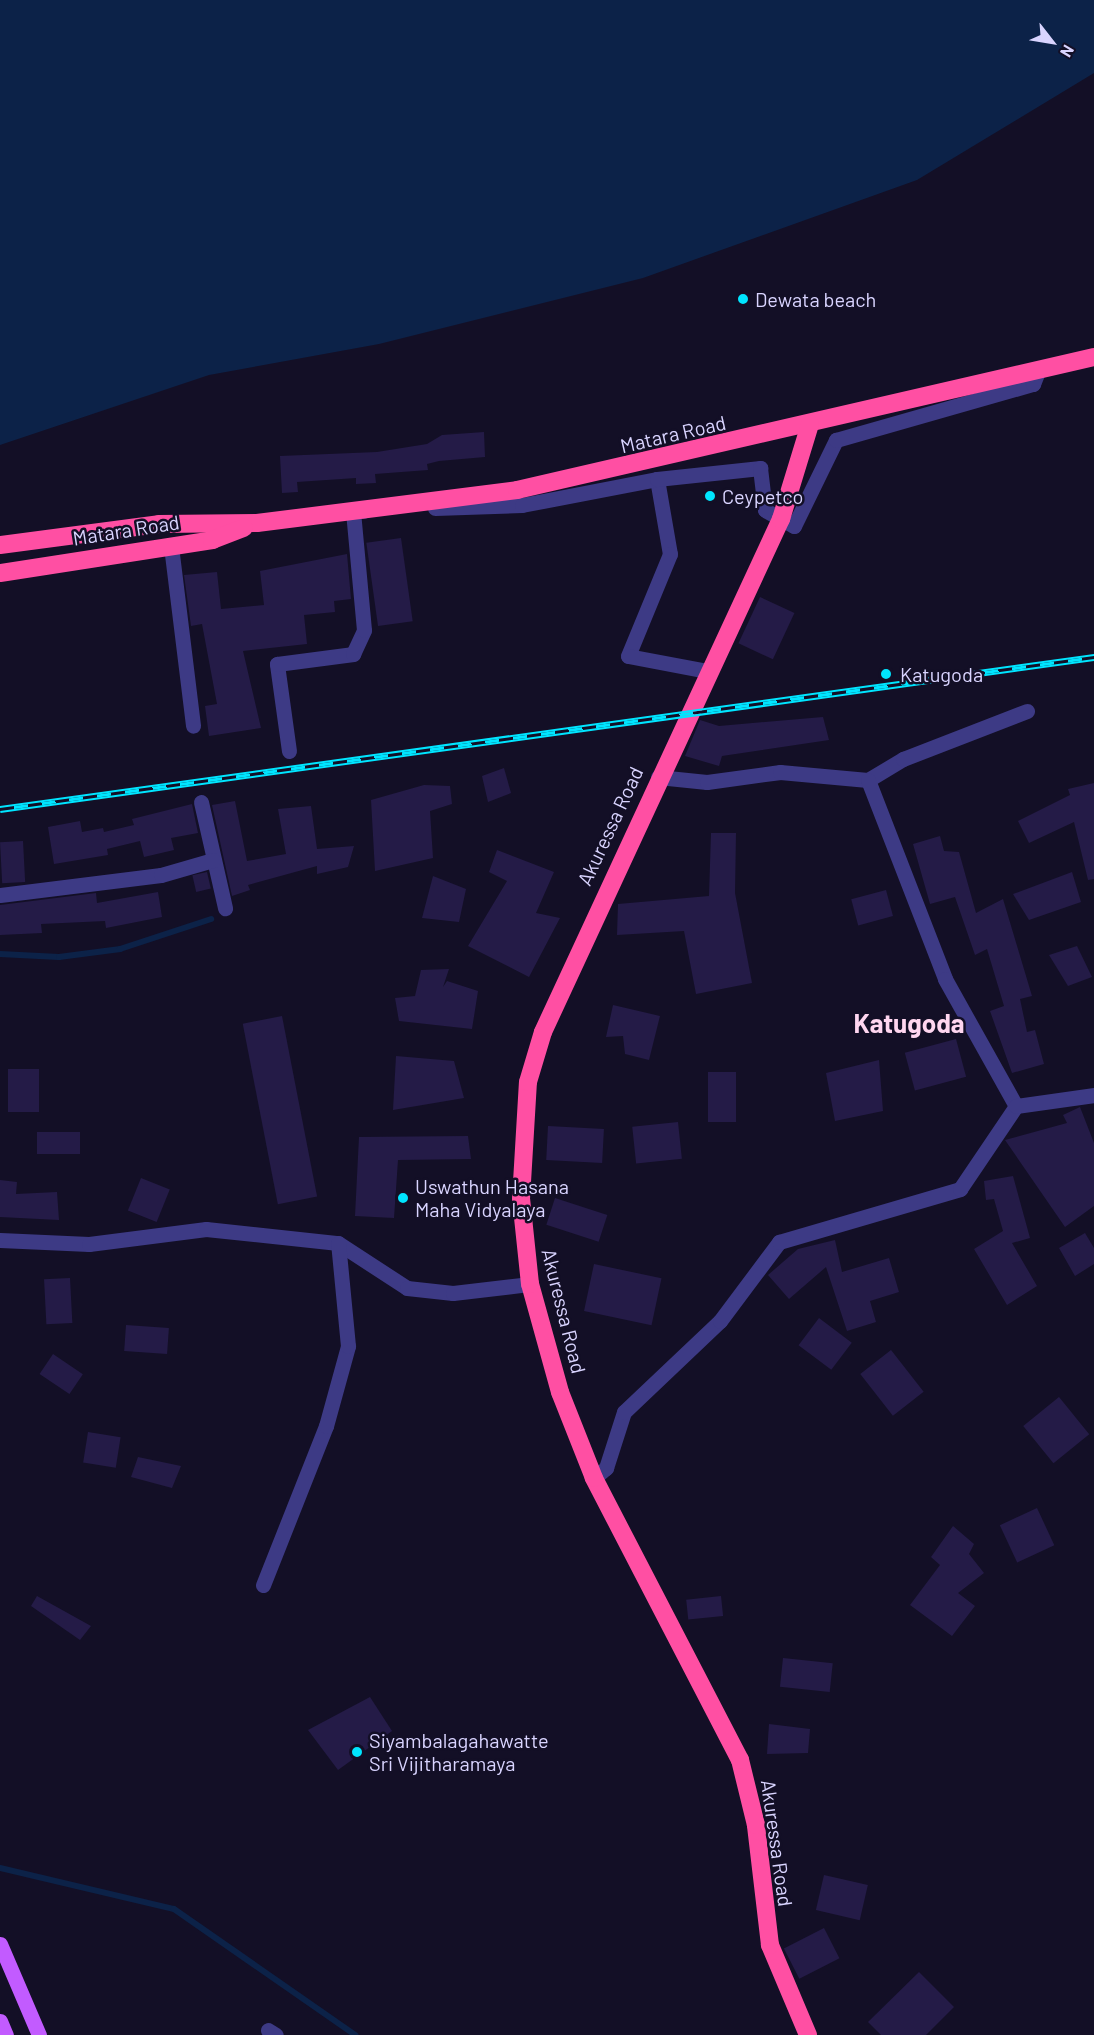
<!DOCTYPE html>
<style>
body{margin:0}
#map{position:relative;width:1094px;height:2035px;overflow:hidden;background:#130f26;font-family:Barlow,sans-serif}
div>[style]{position:absolute}
.water>*{inset:0;background:#0c2248}
.stream>*{height:6px;margin:-3px;padding:0 3px;transform-origin:3px;border-radius:3px;background:#0c2248}
.building>*{inset:0;background:#241b47;transform-origin:0 0}
.minor>*{height:15px;margin:-7.5px;padding:0 7.5px;transform-origin:7.5px;border-radius:7.5px;background:#3d3a85}
.major>*{height:15px;margin:-7.5px;padding:0 7.5px;transform-origin:7.5px;border-radius:7.5px;background:#c25bff}
.highway>*{height:18px;margin:-9px;padding:0 9px;transform-origin:9px;border-radius:9px;background:#ff4fa3}
.rail>*{height:7px;margin-top:-3.5px;transform-origin:0;background:repeating-linear-gradient(90deg,#130f26 0 14px,#00e5ff 0 28px);box-sizing:border-box;border-block:2px solid #00e5ff}
.dots>*{width:16px;height:16px;translate:-50% -50%;box-sizing:border-box;border:3px solid #130f26;border-radius:50%}
span{translate:-50% -50%;white-space:nowrap;text-align:center;line-height:1.15;-webkit-text-stroke:5px #130f26;paint-order:stroke}
.poi-label{font-size:20px;color:#d9d4ff}
.left{translate:0 -50%;text-align:left}
.street-label{font-size:20px;color:#d9d4ff}
.district-label{font-size:26px;color:#ffd6f0;font-weight:700}
.north{position:absolute;left:1022px;top:12px;width:60px;height:60px;-webkit-text-stroke:4px #130f26;paint-order:stroke;rotate:121deg;font-size:16px;font-weight:700;line-height:24px;text-align:center;color:#d9d4ff}
.north::after{content:'';display:block;margin:auto;width:21px;height:27px;background:#d9d4ff;clip-path:polygon(50% 0,100% 100%,50% 72%,0 100%)}
</style>
<div id="map">
<div class="water">
<div style="clip-path:polygon(0 0,1094px 0,1094px 73px,917px 180px,643px 278px,379px 344px,209px 375px,0 445px)"></div>
</div>
<div class="stream">
<div style="left:0;top:954px;width:59px;rotate:2.9deg"></div>
<div style="left:59px;top:957px;width:62px;rotate:-7.5deg"></div>
<div style="left:120px;top:949px;width:96px;rotate:-18.2deg"></div>
<div style="left:0;top:1868px;width:179px;rotate:13.3deg"></div>
<div style="left:174px;top:1909px;width:221px;rotate:34.8deg"></div>
</div>
<div class="building">
<div style="clip-path:polygon(484px 432px,485px 457px,439px 461px,427px 464px,428px 470px,375px 474px,376px 483px,356px 484px,356px 478px,297px 482px,298px 492px,282px 493px,280px 456px,377px 452px,427px 444px,442px 435px)"></div>
<div style="left:401px;top:538px;width:84px;height:35px;rotate:82deg"></div>
<div style="clip-path:polygon(347px 554px,351px 599px,334px 601px,335px 612px,304px 615px,307px 644px,243px 651px,261px 728px,209px 736px,205px 706px,217px 704px,202px 624px,191px 626px,184px 575px,217px 572px,221px 609px,264px 605px,260px 571px)"></div>
<div style="left:760px;top:597px;width:38px;height:51px;rotate:25deg"></div>
<div style="clip-path:polygon(823px 717px,829px 740px,722px 756px,719px 766px,685px 756px,700px 720px,719px 726px)"></div>
<div style="clip-path:polygon(504px 768px,511px 793px,488px 802px,482px 776px)"></div>
<div style="clip-path:polygon(1094px 783px,1094px 879px,1088px 880px,1074px 822px,1029px 843px,1018px 821px,1070px 795px,1068px 789px)"></div>
<div style="clip-path:polygon(424px 785px,450px 786px,452px 804px,430px 811px,433px 858px,375px 871px,371px 800px)"></div>
<div style="clip-path:polygon(235px 801px,247px 861px,286px 854px,278px 809px,311px 806px,317px 849px,354px 846px,348px 867px,317px 874px,317px 866px,248px 885px,250px 890px,232px 896px,212px 805px)"></div>
<div style="clip-path:polygon(192px 804px,198px 833px,171px 838px,174px 850px,144px 857px,140px 841px,107px 849px,108px 855px,54px 864px,48px 827px,80px 821px,82px 832px,103px 828px,104px 832px,134px 825px,132px 819px)"></div>
<div style="clip-path:polygon(711px 833px,736px 833px,735px 893px,752px 983px,696px 994px,684px 931px,617px 935px,618px 904px,709px 896px)"></div>
<div style="clip-path:polygon(940px 836px,944px 851px,959px 852px,976px 913px,1003px 899px,1032px 996px,1020px 999px,1027px 1032px,1035px 1030px,1044px 1064px,1012px 1073px,990px 1011px,1004px 1006px,987px 949px,975px 955px,955px 897px,930px 904px,913px 844px)"></div>
<div style="left:23px;top:841px;width:41px;height:23px;rotate:87deg"></div>
<div style="clip-path:polygon(497px 850px,554px 872px,536px 913px,560px 918px,529px 977px,468px 946px,507px 881px,489px 872px)"></div>
<div style="left:207px;top:872px;width:17px;height:15px;rotate:77deg"></div>
<div style="clip-path:polygon(1072px 872px,1081px 902px,1029px 920px,1013px 894px)"></div>
<div style="clip-path:polygon(433px 876px,466px 889px,459px 922px,422px 918px)"></div>
<div style="left:886px;top:890px;width:27px;height:36px;rotate:75deg"></div>
<div style="clip-path:polygon(158px 892px,162px 917px,106px 928px,105px 921px,41px 924px,42px 933px,0 935px,0 905px,96px 893px,97px 903px)"></div>
<div style="clip-path:polygon(1077px 946px,1092px 977px,1068px 986px,1049px 955px)"></div>
<div style="clip-path:polygon(449px 969px,443px 987px,447px 981px,478px 991px,472px 1029px,399px 1021px,395px 998px,415px 996px,421px 970px)"></div>
<div style="clip-path:polygon(613px 1005px,660px 1016px,649px 1060px,625px 1054px,623px 1036px,606px 1037px)"></div>
<div style="left:282px;top:1016px;width:184px;height:40px;rotate:79deg"></div>
<div style="left:956px;top:1039px;width:39px;height:53px;rotate:75deg"></div>
<div style="clip-path:polygon(396px 1056px,454px 1061px,464px 1098px,393px 1110px)"></div>
<div style="clip-path:polygon(879px 1060px,883px 1111px,835px 1121px,826px 1073px)"></div>
<div style="left:8px;top:1069px;width:31px;height:43px"></div>
<div style="left:736px;top:1072px;width:50px;height:28px;rotate:90deg"></div>
<div style="clip-path:polygon(1080px 1107px,1094px 1143px,1094px 1206px,1065px 1227px,1005px 1140px,1067px 1123px,1063px 1115px)"></div>
<div style="left:678px;top:1122px;width:37px;height:46px;rotate:84deg"></div>
<div style="left:548px;top:1126px;width:56px;height:34px;rotate:3deg"></div>
<div style="left:80px;top:1132px;width:22px;height:43px;rotate:90deg"></div>
<div style="clip-path:polygon(468px 1136px,471px 1159px,398px 1160px,394px 1218px,355px 1216px,359px 1137px)"></div>
<div style="clip-path:polygon(1013px 1176px,1030px 1238px,1012px 1243px,1037px 1286px,1007px 1305px,974px 1249px,1003px 1231px,994px 1199px,986px 1200px,984px 1181px)"></div>
<div style="left:141px;top:1178px;width:31px;height:35px;rotate:22deg"></div>
<div style="clip-path:polygon(0 1180px,17px 1182px,16px 1194px,57px 1192px,59px 1220px,0 1217px)"></div>
<div style="left:555px;top:1198px;width:55px;height:28px;rotate:18deg"></div>
<div style="clip-path:polygon(1085px 1233px,1094px 1248px,1094px 1264px,1075px 1276px,1059px 1248px)"></div>
<div style="clip-path:polygon(835px 1240px,842px 1272px,889px 1258px,899px 1292px,870px 1301px,876px 1322px,847px 1331px,826px 1267px,789px 1299px,768px 1275px,798px 1249px)"></div>
<div style="left:594px;top:1264px;width:69px;height:48px;rotate:12deg"></div>
<div style="left:70px;top:1278px;width:45px;height:26px;rotate:87deg"></div>
<div style="left:819px;top:1318px;width:41px;height:34px;rotate:37deg"></div>
<div style="left:126px;top:1325px;width:43px;height:26px;rotate:4deg"></div>
<div style="left:891px;top:1350px;width:53px;height:39px;rotate:52deg"></div>
<div style="left:53px;top:1354px;width:36px;height:24px;rotate:34deg"></div>
<div style="left:1059px;top:1397px;width:48px;height:46px;rotate:51deg"></div>
<div style="left:88px;top:1432px;width:33px;height:31px;rotate:9deg"></div>
<div style="clip-path:polygon(138px 1457px,181px 1466px,172px 1488px,131px 1477px)"></div>
<div style="left:1037px;top:1508px;width:41px;height:41px;rotate:65deg"></div>
<div style="clip-path:polygon(953px 1526px,974px 1544px,969px 1554px,984px 1573px,958px 1593px,975px 1606px,952px 1636px,910px 1605px,940px 1565px,931px 1557px)"></div>
<div style="clip-path:polygon(37px 1596px,91px 1626px,80px 1640px,31px 1606px)"></div>
<div style="left:721px;top:1596px;width:20px;height:35px;rotate:84deg"></div>
<div style="left:783px;top:1658px;width:50px;height:29px;rotate:6deg"></div>
<div style="clip-path:polygon(370px 1697px,392px 1731px,338px 1770px,308px 1730px)"></div>
<div style="clip-path:polygon(769px 1724px,810px 1729px,808px 1753px,767px 1754px)"></div>
<div style="left:824px;top:1875px;width:45px;height:36px;rotate:13deg"></div>
<div style="left:824px;top:1928px;width:34px;height:45px;rotate:63deg"></div>
<div style="clip-path:polygon(919px 1972px,954px 2007px,926px 2035px,881px 2035px,868px 2022px)"></div>
</div>
<div class="minor">
<div style="left:657px;top:479px;width:76px;rotate:80.2deg"></div>
<div style="left:670px;top:554px;width:110px;rotate:112.4deg"></div>
<div style="left:628px;top:656px;width:80px;rotate:10.8deg"></div>
<div style="left:435px;top:508px;width:87px;rotate:-2deg"></div>
<div style="left:522px;top:505px;width:137px;rotate:-10.9deg"></div>
<div style="left:657px;top:479px;width:104px;rotate:-6.1deg"></div>
<div style="left:760px;top:468px;width:42px;rotate:83.2deg"></div>
<div style="left:765px;top:510px;width:33px;rotate:29deg"></div>
<div style="left:794px;top:526px;width:96px;rotate:-64deg"></div>
<div style="left:836px;top:440px;width:205px;rotate:-15.9deg"></div>
<div style="left:1033px;top:384px;width:11px;rotate:-68deg"></div>
<div style="left:171px;top:546px;width:181px;rotate:83deg"></div>
<div style="left:289px;top:751px;width:88px;rotate:-97.9deg"></div>
<div style="left:277px;top:664px;width:77px;rotate:-7.5deg"></div>
<div style="left:353px;top:654px;width:26px;rotate:-65deg"></div>
<div style="left:364px;top:630px;width:120px;rotate:-95.3deg"></div>
<div style="left:353px;top:511px;width:10px"></div>
<div style="left:658px;top:777px;width:49px;rotate:5.8deg"></div>
<div style="left:707px;top:782px;width:74px;rotate:-7.8deg"></div>
<div style="left:780px;top:772px;width:88px;rotate:5.2deg"></div>
<div style="left:868px;top:780px;width:41px;rotate:-31deg"></div>
<div style="left:903px;top:759px;width:133px;rotate:-21.2deg"></div>
<div style="left:868px;top:780px;width:213px;rotate:68.8deg"></div>
<div style="left:945px;top:979px;width:145px;rotate:60.8deg"></div>
<div style="left:201px;top:802px;width:109px;rotate:77.2deg"></div>
<div style="left:0;top:895px;width:162px;rotate:-7.1deg"></div>
<div style="left:161px;top:875px;width:54px;rotate:-16.1deg"></div>
<div style="left:0;top:1240px;width:89px;rotate:2.6deg"></div>
<div style="left:89px;top:1244px;width:118px;rotate:-7.3deg"></div>
<div style="left:206px;top:1229px;width:133px;rotate:6.1deg"></div>
<div style="left:338px;top:1243px;width:82px;rotate:33.1deg"></div>
<div style="left:407px;top:1288px;width:46px;rotate:6.2deg"></div>
<div style="left:453px;top:1293px;width:78px;rotate:-6.7deg"></div>
<div style="left:594px;top:1478px;width:16px;rotate:-40deg"></div>
<div style="left:606px;top:1468px;width:59px;rotate:-72.2deg"></div>
<div style="left:624px;top:1412px;width:132px;rotate:-43.5deg"></div>
<div style="left:720px;top:1321px;width:99px;rotate:-53.2deg"></div>
<div style="left:779px;top:1242px;width:189px;rotate:-16.3deg"></div>
<div style="left:960px;top:1189px;width:100px;rotate:-56deg"></div>
<div style="left:1016px;top:1106px;width:79px;rotate:-8deg"></div>
<div style="left:263px;top:1585px;width:171px;rotate:-68.4deg"></div>
<div style="left:326px;top:1426px;width:83px;rotate:-74.6deg"></div>
<div style="left:348px;top:1346px;width:103px;rotate:-95.5deg"></div>
<div style="left:268px;top:2030px;width:9px;rotate:32deg"></div>
</div>
<div class="major">
<div style="left:0;top:1944px;width:99px;rotate:66.8deg"></div>
<div style="left:0;top:2021px;width:15px;rotate:67deg"></div>
</div>
<div class="highway">
<div style="left:0;top:545px;width:160px;rotate:-7.5deg"></div>
<div style="left:159px;top:524px;width:98px;rotate:-0.6deg"></div>
<div style="left:257px;top:523px;width:262px;rotate:-7.2deg"></div>
<div style="left:517px;top:490px;width:592px;rotate:-12.98deg"></div>
<div style="left:0;top:573px;width:215px;rotate:-8.8deg"></div>
<div style="left:212px;top:540px;width:34px;rotate:-21deg"></div>
<div style="left:808px;top:2035px;width:98px;rotate:-112.9deg"></div>
<div style="left:770px;top:1945px;width:121px;rotate:-96.7deg"></div>
<div style="left:756px;top:1825px;width:67px;rotate:-103.8deg"></div>
<div style="left:740px;top:1760px;width:318px;rotate:-117.4deg"></div>
<div style="left:594px;top:1478px;width:92px;rotate:-111.6deg"></div>
<div style="left:560px;top:1392px;width:112px;rotate:-105.5deg"></div>
<div style="left:530px;top:1284px;width:85px;rotate:-96deg"></div>
<div style="left:521px;top:1199px;width:117px;rotate:-86.6deg"></div>
<div style="left:528px;top:1082px;width:52px;rotate:-73.3deg"></div>
<div style="left:543px;top:1032px;width:566px;rotate:-65.11deg"></div>
<div style="left:781px;top:519px;width:99px;rotate:-73deg"></div>
</div>
<div class="rail">
<div style="left:0;top:809px;width:1105px;rotate:-7.91deg"></div>
</div>
<div class="dots">
<div style="left:743px;top:299px;background:#00e5ff"></div>
<div style="left:710px;top:496px;background:#00e5ff"></div>
<div style="left:886px;top:674px;background:#00e5ff"></div>
<div style="left:403px;top:1198px;background:#00e5ff"></div>
<div style="left:357px;top:1752px;background:#00e5ff"></div>
</div>
<div class="poi-label">
<span class="left" style="left:755px;top:299px">Dewata beach</span>
<span class="left" style="left:722px;top:496px">Ceypetco</span>
<span class="left" style="left:900px;top:674px">Katugoda</span>
<span class="left" style="left:415px;top:1198px">Uswathun Hasana<br>Maha Vidyalaya</span>
<span class="left" style="left:369px;top:1752px">Siyambalagahawatte<br>Sri Vijitharamaya</span>
</div>
<div class="street-label">
<span style="left:673px;top:434px;rotate:-13deg">Matara Road</span>
<span style="left:126px;top:530px;rotate:-9deg">Matara Road</span>
<span style="left:610px;top:826px;rotate:-65deg">Akuressa Road</span>
<span style="left:564px;top:1311px;rotate:76deg">Akuressa Road</span>
<span style="left:777px;top:1843px;rotate:82deg">Akuressa Road</span>
</div>
<div class="district-label">
<span style="left:909px;top:1023px">Katugoda</span>
</div>
<div class="north">N</div>
</div>
